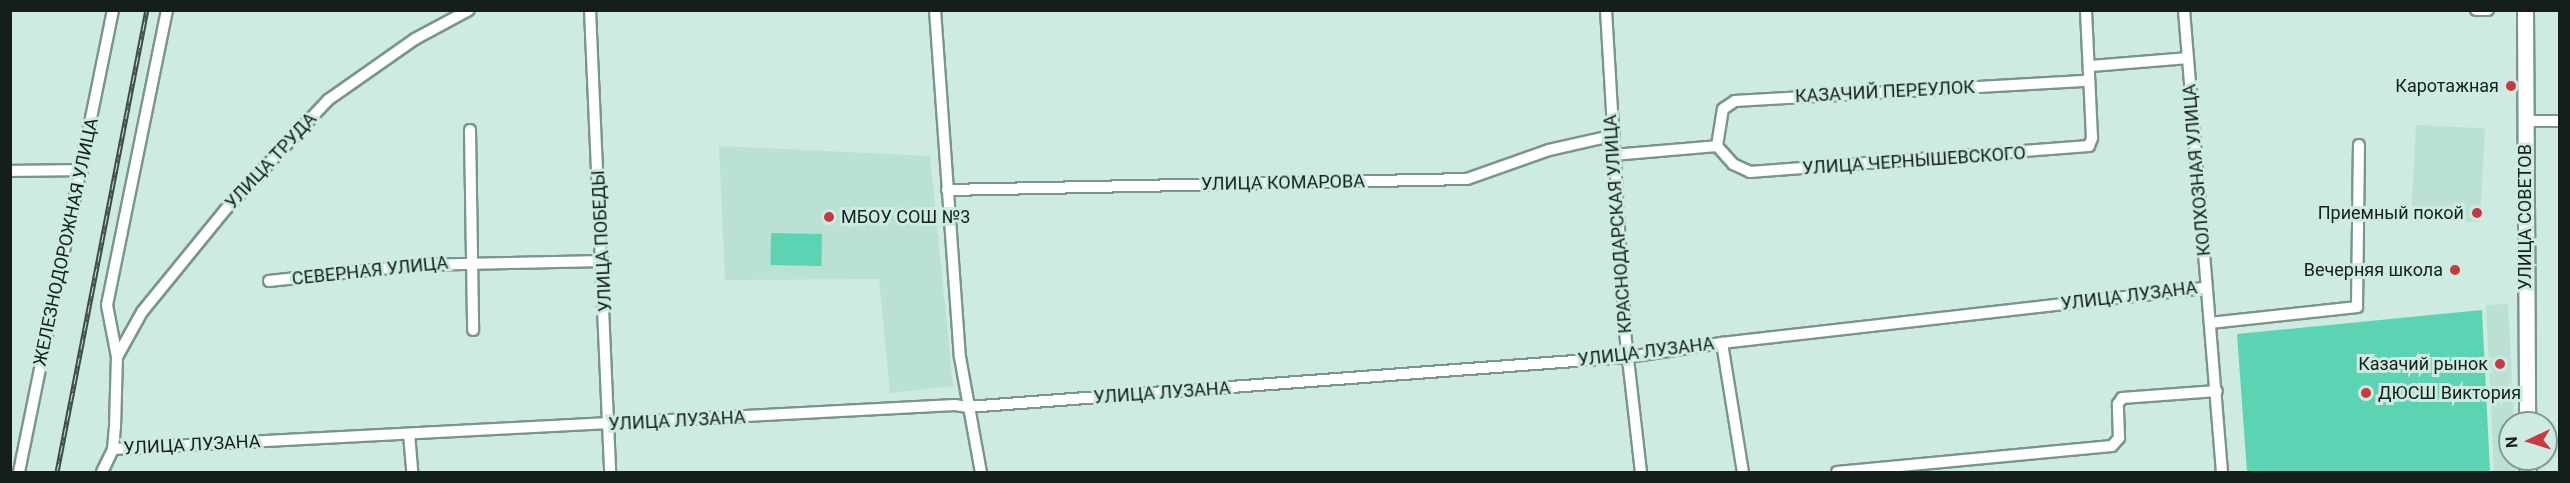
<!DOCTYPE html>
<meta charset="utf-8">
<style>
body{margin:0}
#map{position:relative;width:2570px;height:483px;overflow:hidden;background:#cdebe0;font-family:Roboto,sans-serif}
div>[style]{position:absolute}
.built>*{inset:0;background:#bae1d3;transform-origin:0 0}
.green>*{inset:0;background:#5cd3b2;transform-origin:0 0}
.roads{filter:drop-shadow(2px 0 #7a968c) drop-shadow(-2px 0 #7a968c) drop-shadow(0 2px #7a968c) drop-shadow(0 -2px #7a968c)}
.street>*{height:10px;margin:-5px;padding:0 5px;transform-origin:5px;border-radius:5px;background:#fff}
.secondary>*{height:15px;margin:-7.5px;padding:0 7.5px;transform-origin:7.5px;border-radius:7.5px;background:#fff}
.rail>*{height:5px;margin-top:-2.5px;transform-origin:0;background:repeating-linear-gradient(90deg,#cdebe0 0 9px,#3d4c47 0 18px);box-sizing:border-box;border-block:2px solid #3d4c47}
.dots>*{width:16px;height:16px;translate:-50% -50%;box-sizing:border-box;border:3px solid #cdebe0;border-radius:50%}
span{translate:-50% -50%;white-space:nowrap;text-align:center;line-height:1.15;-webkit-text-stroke:6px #cdebe0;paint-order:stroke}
.poi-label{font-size:18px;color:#141f1b}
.right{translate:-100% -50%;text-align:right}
.left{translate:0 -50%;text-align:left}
.street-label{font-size:18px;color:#141f1b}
.frame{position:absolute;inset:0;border:12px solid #141f1b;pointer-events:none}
.north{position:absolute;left:2498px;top:411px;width:60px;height:60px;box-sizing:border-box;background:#cdebe0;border:2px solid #839991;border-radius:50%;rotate:266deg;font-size:16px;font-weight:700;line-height:24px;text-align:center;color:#141f1b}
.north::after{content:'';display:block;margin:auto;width:21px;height:27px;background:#c83941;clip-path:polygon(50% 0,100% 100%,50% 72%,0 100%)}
</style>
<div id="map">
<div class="built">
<div style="left:2416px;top:125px;width:69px;height:94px;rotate:3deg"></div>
<div style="clip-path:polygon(719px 146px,930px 156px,953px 386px,890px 393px,879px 279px,725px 280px)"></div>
<div style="clip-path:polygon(2508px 304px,2514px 423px,2510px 423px,2510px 459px,2515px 459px,2516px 472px,2494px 472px,2486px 305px)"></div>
</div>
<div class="green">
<div style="left:771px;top:233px;width:51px;height:32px;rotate:1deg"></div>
<div style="clip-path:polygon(2482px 310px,2490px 472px,2247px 472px,2237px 334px)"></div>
</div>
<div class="roads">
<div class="street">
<div style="left:590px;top:10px;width:462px;rotate:87.5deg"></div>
<div style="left:935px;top:10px;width:348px;rotate:85.9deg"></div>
<div style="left:960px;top:357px;width:117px;rotate:79.7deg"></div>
<div style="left:1606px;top:10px;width:323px;rotate:86.6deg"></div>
<div style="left:1625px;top:332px;width:141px;rotate:83.5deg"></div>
<div style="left:2184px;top:10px;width:464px;rotate:85.3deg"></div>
<div style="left:2476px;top:10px;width:12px"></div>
<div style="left:2090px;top:66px;width:97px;rotate:-4.7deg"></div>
<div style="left:2524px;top:121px;width:36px"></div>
<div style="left:470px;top:130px;width:200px;rotate:89.1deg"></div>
<div style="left:1717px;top:146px;width:24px;rotate:48deg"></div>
<div style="left:1733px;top:164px;width:19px;rotate:25deg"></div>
<div style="left:1750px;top:172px;width:340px;rotate:-4.4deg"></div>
<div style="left:2089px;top:146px;width:9px;rotate:-69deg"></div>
<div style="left:2092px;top:138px;width:128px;rotate:-92.7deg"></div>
<div style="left:1717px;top:146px;width:37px;rotate:-81deg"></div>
<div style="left:1723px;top:109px;width:14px;rotate:-34deg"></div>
<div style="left:1735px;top:101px;width:352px;rotate:-3.3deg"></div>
<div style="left:1613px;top:155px;width:104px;rotate:-4.9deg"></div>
<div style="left:10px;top:171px;width:72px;rotate:-0.8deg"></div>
<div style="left:947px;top:190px;width:520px;rotate:-1.21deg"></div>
<div style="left:1467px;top:179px;width:87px;rotate:-19.5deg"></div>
<div style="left:1549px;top:150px;width:64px;rotate:-12.7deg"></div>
<div style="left:269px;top:281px;width:149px;rotate:-6.2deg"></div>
<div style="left:417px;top:265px;width:186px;rotate:-1.2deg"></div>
<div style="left:2210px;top:323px;width:148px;rotate:-6.2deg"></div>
<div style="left:2357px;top:307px;width:162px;rotate:-89.3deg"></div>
<div style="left:1722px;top:343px;width:131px;rotate:80.8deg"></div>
<div style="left:117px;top:357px;width:51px;rotate:-60.9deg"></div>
<div style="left:142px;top:312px;width:133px;rotate:-50.8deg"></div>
<div style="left:226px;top:209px;width:149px;rotate:-46.9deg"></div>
<div style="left:328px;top:100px;width:106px;rotate:-35deg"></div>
<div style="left:415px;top:39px;width:61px;rotate:-28.2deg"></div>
<div style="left:409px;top:434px;width:38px;rotate:85deg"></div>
<div style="left:113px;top:449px;width:843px;rotate:-2.99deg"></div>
<div style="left:955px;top:405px;width:12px;rotate:9deg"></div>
<div style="left:967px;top:407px;width:663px;rotate:-4.33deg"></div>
<div style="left:1628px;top:357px;width:95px;rotate:-8.5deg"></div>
<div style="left:1722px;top:343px;width:487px;rotate:-6.5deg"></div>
<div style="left:19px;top:472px;width:471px;rotate:-78.5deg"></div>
<div style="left:102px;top:472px;width:25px;rotate:-64deg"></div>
<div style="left:113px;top:449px;width:22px;rotate:-85deg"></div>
<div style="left:115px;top:427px;width:70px;rotate:-88.4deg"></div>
<div style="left:117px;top:357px;width:53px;rotate:-100.9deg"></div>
<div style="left:107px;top:305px;width:301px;rotate:-78.5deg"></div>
<div style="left:1837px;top:472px;width:276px;rotate:-5.4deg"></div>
<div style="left:2112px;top:446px;width:11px;rotate:-49deg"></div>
<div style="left:2119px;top:438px;width:34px;rotate:-92deg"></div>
<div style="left:2118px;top:404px;width:7px;rotate:-56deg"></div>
<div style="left:2122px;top:398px;width:95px;rotate:-4.2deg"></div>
</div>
<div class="secondary">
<div style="left:2525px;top:10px;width:413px;rotate:89.7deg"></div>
<div style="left:2527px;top:459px;width:13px;rotate:86deg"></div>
</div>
</div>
<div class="rail">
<div style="left:57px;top:472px;width:471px;rotate:-79deg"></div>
</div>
<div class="dots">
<div style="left:2511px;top:86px;background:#c83941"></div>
<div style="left:2477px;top:213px;background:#c83941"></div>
<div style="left:829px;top:217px;background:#c83941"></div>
<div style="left:2455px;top:270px;background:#c83941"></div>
<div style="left:2500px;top:364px;background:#c83941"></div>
<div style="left:2366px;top:393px;background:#c83941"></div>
</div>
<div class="poi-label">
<span class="right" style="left:2499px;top:86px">Каротажная</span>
<span class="right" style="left:2464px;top:213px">Приемный покой</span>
<span class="left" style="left:841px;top:217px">МБОУ СОШ №3</span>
<span class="right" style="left:2443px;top:270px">Вечерняя школа</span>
<span class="right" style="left:2488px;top:364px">Казачий рынок</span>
<span class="left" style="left:2378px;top:393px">ДЮСШ Виктория</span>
</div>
<div class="street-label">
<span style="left:1885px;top:92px;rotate:-3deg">КАЗАЧИЙ ПЕРЕУЛОК</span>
<span style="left:271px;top:161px;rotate:-47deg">УЛИЦА ТРУДА</span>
<span style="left:1914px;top:161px;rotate:-4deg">УЛИЦА ЧЕРНЫШЕВСКОГО</span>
<span style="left:2197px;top:170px;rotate:-95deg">КОЛХОЗНАЯ УЛИЦА</span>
<span style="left:1283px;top:183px;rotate:-1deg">УЛИЦА КОМАРОВА</span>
<span style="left:2525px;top:217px;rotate:-90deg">УЛИЦА СОВЕТОВ</span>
<span style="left:1618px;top:224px;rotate:-94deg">КРАСНОДАРСКАЯ УЛИЦА</span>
<span style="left:602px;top:241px;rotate:-93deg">УЛИЦА ПОБЕДЫ</span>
<span style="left:66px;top:242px;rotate:-78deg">ЖЕЛЕЗНОДОРОЖНАЯ УЛИЦА</span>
<span style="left:370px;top:271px;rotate:-6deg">СЕВЕРНАЯ УЛИЦА</span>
<span style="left:2129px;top:296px;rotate:-7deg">УЛИЦА ЛУЗАНА</span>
<span style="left:1646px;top:352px;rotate:-7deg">УЛИЦА ЛУЗАНА</span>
<span style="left:1162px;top:393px;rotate:-4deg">УЛИЦА ЛУЗАНА</span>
<span style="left:677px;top:421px;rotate:-3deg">УЛИЦА ЛУЗАНА</span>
<span style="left:192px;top:445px;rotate:-3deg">УЛИЦА ЛУЗАНА</span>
</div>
<div class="frame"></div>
<div class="north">N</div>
</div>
